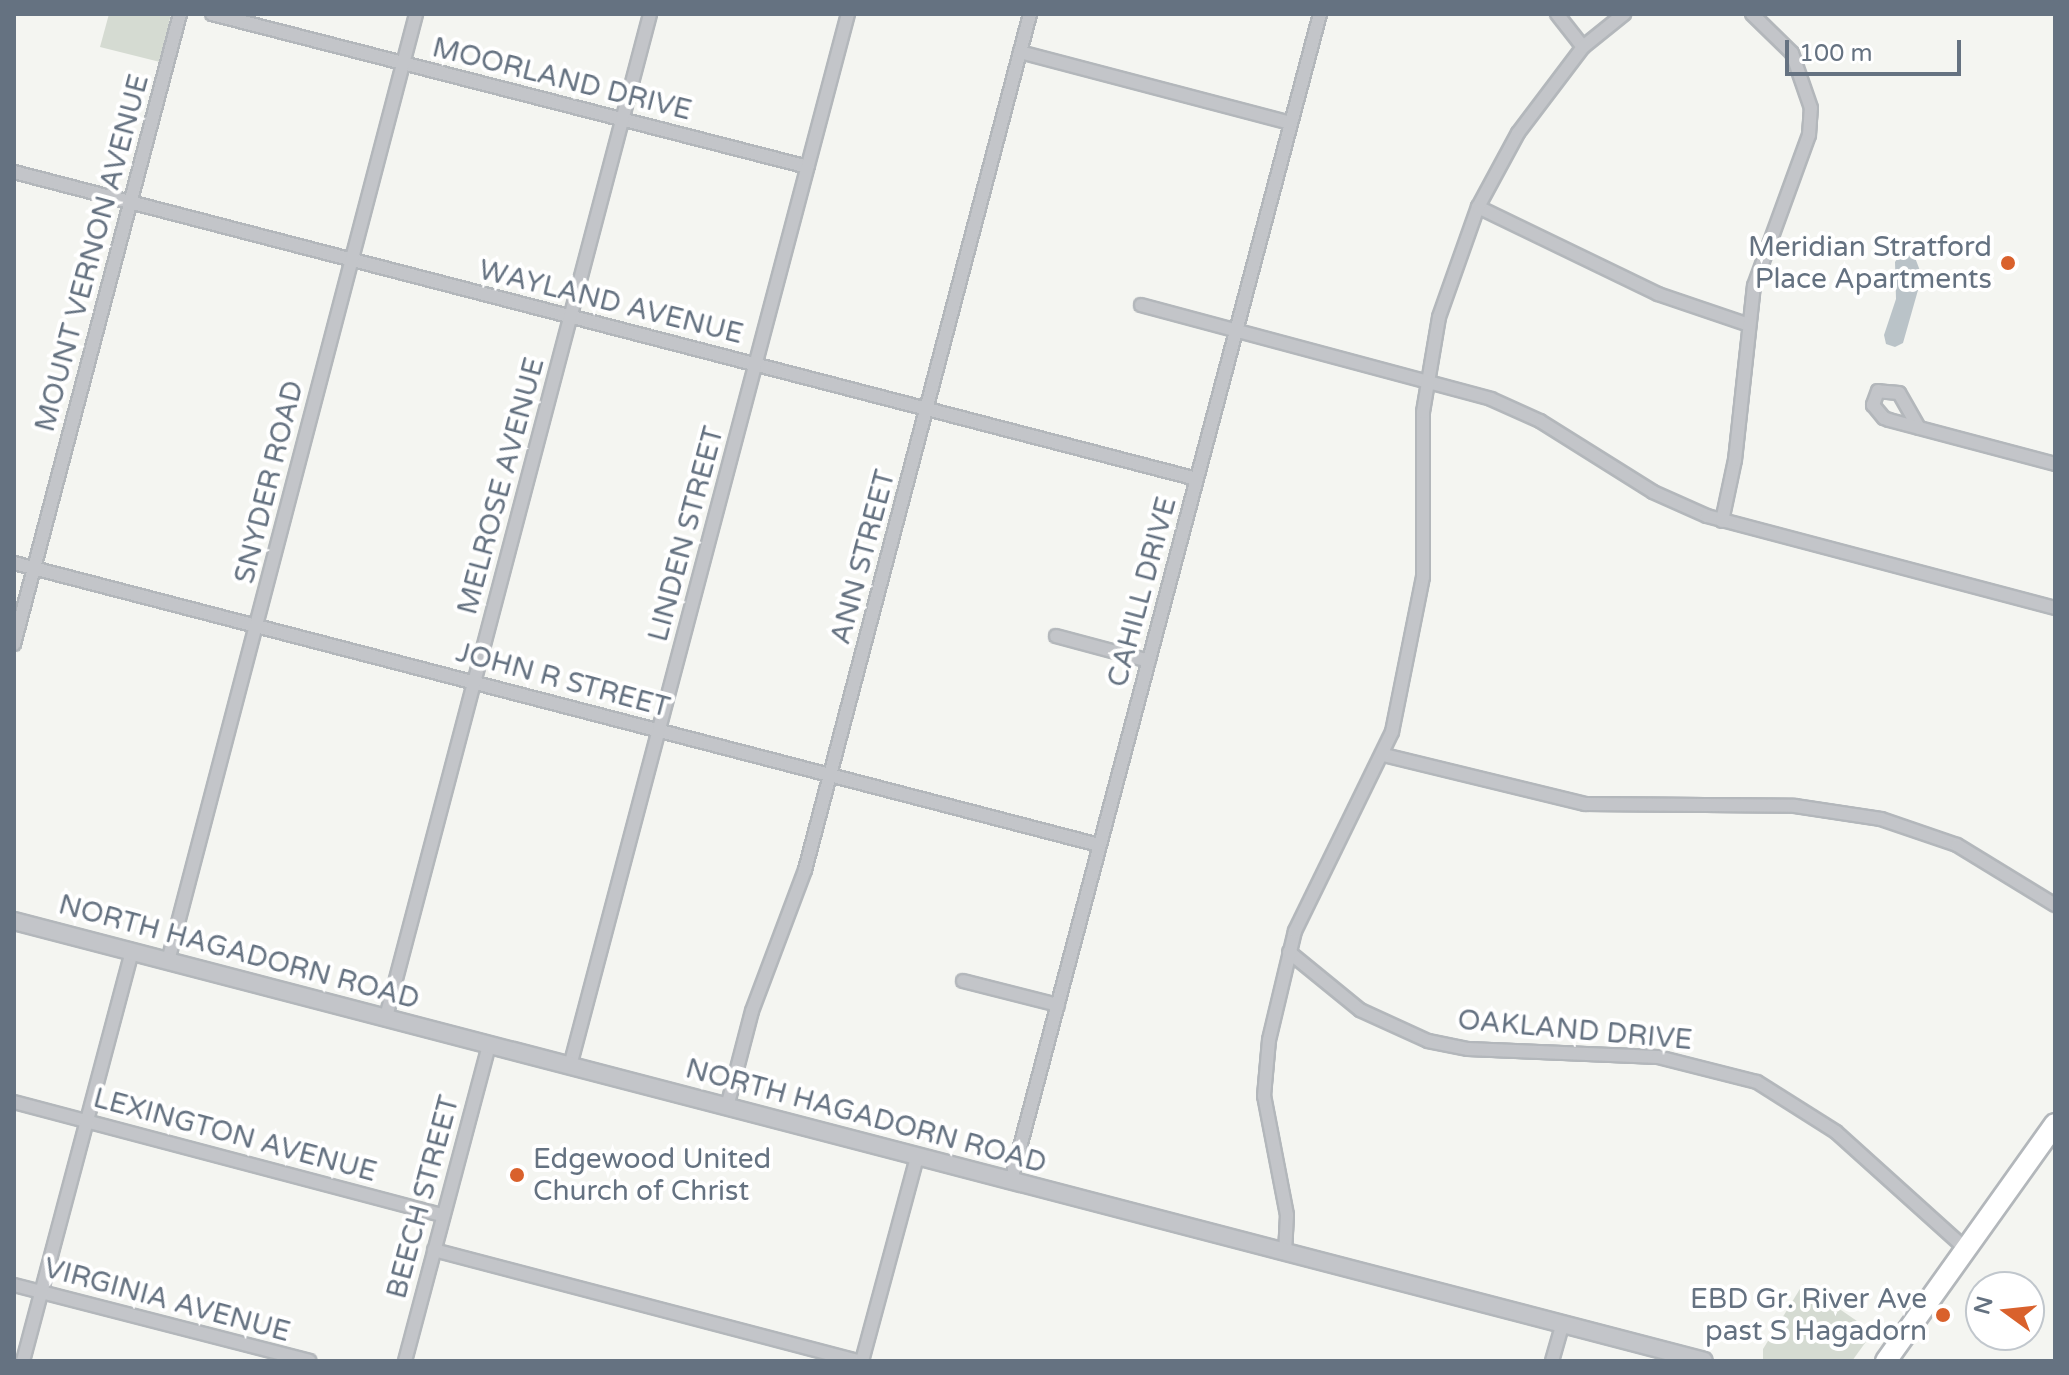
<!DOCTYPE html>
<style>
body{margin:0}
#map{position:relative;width:2069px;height:1375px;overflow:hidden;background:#f4f5f1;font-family:"Varela Round",sans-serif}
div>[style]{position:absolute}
.green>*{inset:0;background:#d5dbd2}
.water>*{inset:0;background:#bac3c8}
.roads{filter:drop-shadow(2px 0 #b3b7bb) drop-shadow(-2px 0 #b3b7bb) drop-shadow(0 2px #b3b7bb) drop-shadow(0 -2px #b3b7bb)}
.minor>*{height:12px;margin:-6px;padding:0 6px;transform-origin:6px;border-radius:6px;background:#c3c5c9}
.tertiary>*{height:16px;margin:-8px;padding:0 8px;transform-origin:8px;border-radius:8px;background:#c3c5c9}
.primary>*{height:20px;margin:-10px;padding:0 10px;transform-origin:10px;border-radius:10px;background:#fff}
.dots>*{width:22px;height:22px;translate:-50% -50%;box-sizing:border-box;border:4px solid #fff;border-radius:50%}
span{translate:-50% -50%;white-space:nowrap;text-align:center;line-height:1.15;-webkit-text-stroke:8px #fff;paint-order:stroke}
.street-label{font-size:28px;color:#657281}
.poi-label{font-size:28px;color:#657281}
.right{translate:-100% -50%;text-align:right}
.left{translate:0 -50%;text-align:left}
.frame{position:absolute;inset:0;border:16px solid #657281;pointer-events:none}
.north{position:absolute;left:1965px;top:1271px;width:80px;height:80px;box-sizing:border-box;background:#fff;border:2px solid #c1c7cd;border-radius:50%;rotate:285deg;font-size:22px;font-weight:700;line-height:32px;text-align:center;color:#657281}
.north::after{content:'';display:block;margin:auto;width:28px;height:36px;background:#d9612c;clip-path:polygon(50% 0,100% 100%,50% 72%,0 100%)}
.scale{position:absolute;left:1785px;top:40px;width:176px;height:36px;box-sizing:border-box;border:4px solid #657281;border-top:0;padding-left:10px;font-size:24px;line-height:28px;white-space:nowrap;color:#657281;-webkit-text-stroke:6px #fff;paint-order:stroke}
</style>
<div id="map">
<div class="green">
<div style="clip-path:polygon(109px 14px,171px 14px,160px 62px,100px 47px)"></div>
<div style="clip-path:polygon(1803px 1284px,1873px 1332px,1852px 1361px,1763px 1359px,1763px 1349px)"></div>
</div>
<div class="water">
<div style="clip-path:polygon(1902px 252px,1914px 255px,1922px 276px,1903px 343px,1895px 347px,1886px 344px,1884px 335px,1896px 299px,1895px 262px)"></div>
</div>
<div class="roads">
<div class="minor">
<div style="left:212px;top:14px;width:615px;rotate:14.4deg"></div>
<div style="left:1557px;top:14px;width:42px;rotate:51.8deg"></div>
<div style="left:1020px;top:52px;width:280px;rotate:14.7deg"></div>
<div style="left:14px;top:172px;width:1222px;rotate:14.55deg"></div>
<div style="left:1478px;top:207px;width:200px;rotate:25.8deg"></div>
<div style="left:1658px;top:294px;width:93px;rotate:18.8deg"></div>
<div style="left:1141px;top:305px;width:362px;rotate:15deg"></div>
<div style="left:1491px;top:399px;width:54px;rotate:24.2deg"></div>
<div style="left:1540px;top:421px;width:133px;rotate:32.1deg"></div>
<div style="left:1653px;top:492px;width:59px;rotate:24deg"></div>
<div style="left:1707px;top:516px;width:360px;rotate:14.8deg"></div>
<div style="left:1919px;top:428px;width:40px;rotate:-119.7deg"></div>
<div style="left:1899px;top:393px;width:21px;rotate:-175deg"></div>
<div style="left:1878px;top:391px;width:15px;rotate:110deg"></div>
<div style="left:1873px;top:405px;width:17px;rotate:50deg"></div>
<div style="left:1884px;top:418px;width:5px;rotate:22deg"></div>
<div style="left:1889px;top:420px;width:172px;rotate:14.8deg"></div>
<div style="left:1722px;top:521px;width:62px;rotate:-78deg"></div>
<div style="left:1735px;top:460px;width:175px;rotate:-83.8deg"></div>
<div style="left:1754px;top:286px;width:161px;rotate:-70deg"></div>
<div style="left:1809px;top:135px;width:27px;rotate:-86deg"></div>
<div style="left:1811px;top:108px;width:58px;rotate:-109.1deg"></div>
<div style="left:1792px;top:53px;width:56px;rotate:-135.7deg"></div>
<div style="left:14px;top:563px;width:1121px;rotate:14.57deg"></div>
<div style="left:1056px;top:636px;width:96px;rotate:15deg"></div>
<div style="left:14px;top:644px;width:652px;rotate:-75.24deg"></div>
<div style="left:1384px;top:755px;width:207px;rotate:13.7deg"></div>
<div style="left:1585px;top:804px;width:210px;rotate:0.5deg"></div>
<div style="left:1795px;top:806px;width:87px;rotate:8.6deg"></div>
<div style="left:1881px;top:819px;width:80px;rotate:18.9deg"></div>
<div style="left:1957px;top:845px;width:115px;rotate:31.5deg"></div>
<div style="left:1289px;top:952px;width:92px;rotate:39.2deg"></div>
<div style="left:1360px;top:1010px;width:75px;rotate:24.5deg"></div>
<div style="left:1428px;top:1041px;width:41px;rotate:11.3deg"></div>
<div style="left:1468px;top:1049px;width:190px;rotate:2.4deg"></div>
<div style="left:1658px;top:1057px;width:102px;rotate:14.2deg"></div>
<div style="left:1757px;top:1082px;width:93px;rotate:32.3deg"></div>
<div style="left:1836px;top:1132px;width:175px;rotate:42deg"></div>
<div style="left:168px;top:961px;width:979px;rotate:-75.32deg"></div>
<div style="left:963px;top:981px;width:98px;rotate:14.2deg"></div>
<div style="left:386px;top:1017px;width:1037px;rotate:-75.25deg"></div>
<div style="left:570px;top:1066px;width:1088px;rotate:-75.2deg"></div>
<div style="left:14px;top:1102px;width:444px;rotate:14.8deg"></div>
<div style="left:727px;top:1107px;width:99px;rotate:-75.4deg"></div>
<div style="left:752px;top:1011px;width:151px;rotate:-69.4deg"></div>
<div style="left:805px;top:870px;width:885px;rotate:-75.27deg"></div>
<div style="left:1011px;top:1181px;width:1207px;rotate:-75.17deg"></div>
<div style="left:434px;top:1250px;width:438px;rotate:14.7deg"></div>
<div style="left:1285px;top:1253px;width:38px;rotate:-87deg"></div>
<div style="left:1287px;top:1215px;width:121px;rotate:-100.9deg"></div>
<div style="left:1264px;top:1096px;width:56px;rotate:-84.9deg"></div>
<div style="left:1269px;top:1040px;width:112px;rotate:-76.6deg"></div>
<div style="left:1295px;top:931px;width:221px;rotate:-64deg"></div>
<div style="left:1392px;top:732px;width:158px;rotate:-78.7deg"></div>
<div style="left:1423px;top:577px;width:165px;rotate:-90deg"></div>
<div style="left:1423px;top:412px;width:96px;rotate:-80.4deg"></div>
<div style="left:1439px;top:317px;width:117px;rotate:-70.5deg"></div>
<div style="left:1478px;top:207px;width:84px;rotate:-61.6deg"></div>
<div style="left:1518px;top:133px;width:108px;rotate:-52.9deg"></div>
<div style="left:1583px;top:47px;width:53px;rotate:-38.8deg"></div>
<div style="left:14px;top:1285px;width:305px;rotate:14.4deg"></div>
<div style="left:23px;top:1361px;width:424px;rotate:-75.1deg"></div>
<div style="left:405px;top:1361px;width:327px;rotate:-75.1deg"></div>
<div style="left:862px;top:1361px;width:211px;rotate:-74.9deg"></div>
<div style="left:1552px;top:1361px;width:36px;rotate:-74deg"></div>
</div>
<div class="tertiary">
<div style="left:14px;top:921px;width:1746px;rotate:14.59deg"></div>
</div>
<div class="primary">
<div style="left:1886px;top:1361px;width:291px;rotate:-54.5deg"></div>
</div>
</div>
<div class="dots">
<div style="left:2008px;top:263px;background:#d9612c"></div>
<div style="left:517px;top:1175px;background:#d9612c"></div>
<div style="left:1943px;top:1315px;background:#d9612c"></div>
</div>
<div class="street-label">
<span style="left:562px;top:79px;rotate:14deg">MOORLAND DRIVE</span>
<span style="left:92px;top:253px;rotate:-75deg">MOUNT VERNON AVENUE</span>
<span style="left:611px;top:302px;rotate:14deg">WAYLAND AVENUE</span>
<span style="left:269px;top:482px;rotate:-76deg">SNYDER ROAD</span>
<span style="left:501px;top:486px;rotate:-75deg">MELROSE AVENUE</span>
<span style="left:686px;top:534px;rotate:-75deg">LINDEN STREET</span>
<span style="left:863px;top:557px;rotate:-75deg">ANN STREET</span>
<span style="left:1142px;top:592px;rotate:-75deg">CAHILL DRIVE</span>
<span style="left:563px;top:680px;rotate:15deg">JOHN R STREET</span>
<span style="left:239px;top:952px;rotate:15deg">NORTH HAGADORN ROAD</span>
<span style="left:1575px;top:1030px;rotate:5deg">OAKLAND DRIVE</span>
<span style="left:866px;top:1116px;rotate:15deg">NORTH HAGADORN ROAD</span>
<span style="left:235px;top:1135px;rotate:15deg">LEXINGTON AVENUE</span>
<span style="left:423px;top:1197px;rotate:-75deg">BEECH STREET</span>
<span style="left:167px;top:1300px;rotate:15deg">VIRGINIA AVENUE</span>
</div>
<div class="poi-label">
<span class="right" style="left:1992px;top:263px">Meridian Stratford<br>Place Apartments</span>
<span class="left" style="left:533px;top:1175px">Edgewood United<br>Church of Christ</span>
<span class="right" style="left:1927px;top:1315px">EBD Gr. River Ave<br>past S Hagadorn</span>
</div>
<div class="frame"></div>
<div class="north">N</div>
<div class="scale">100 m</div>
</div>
